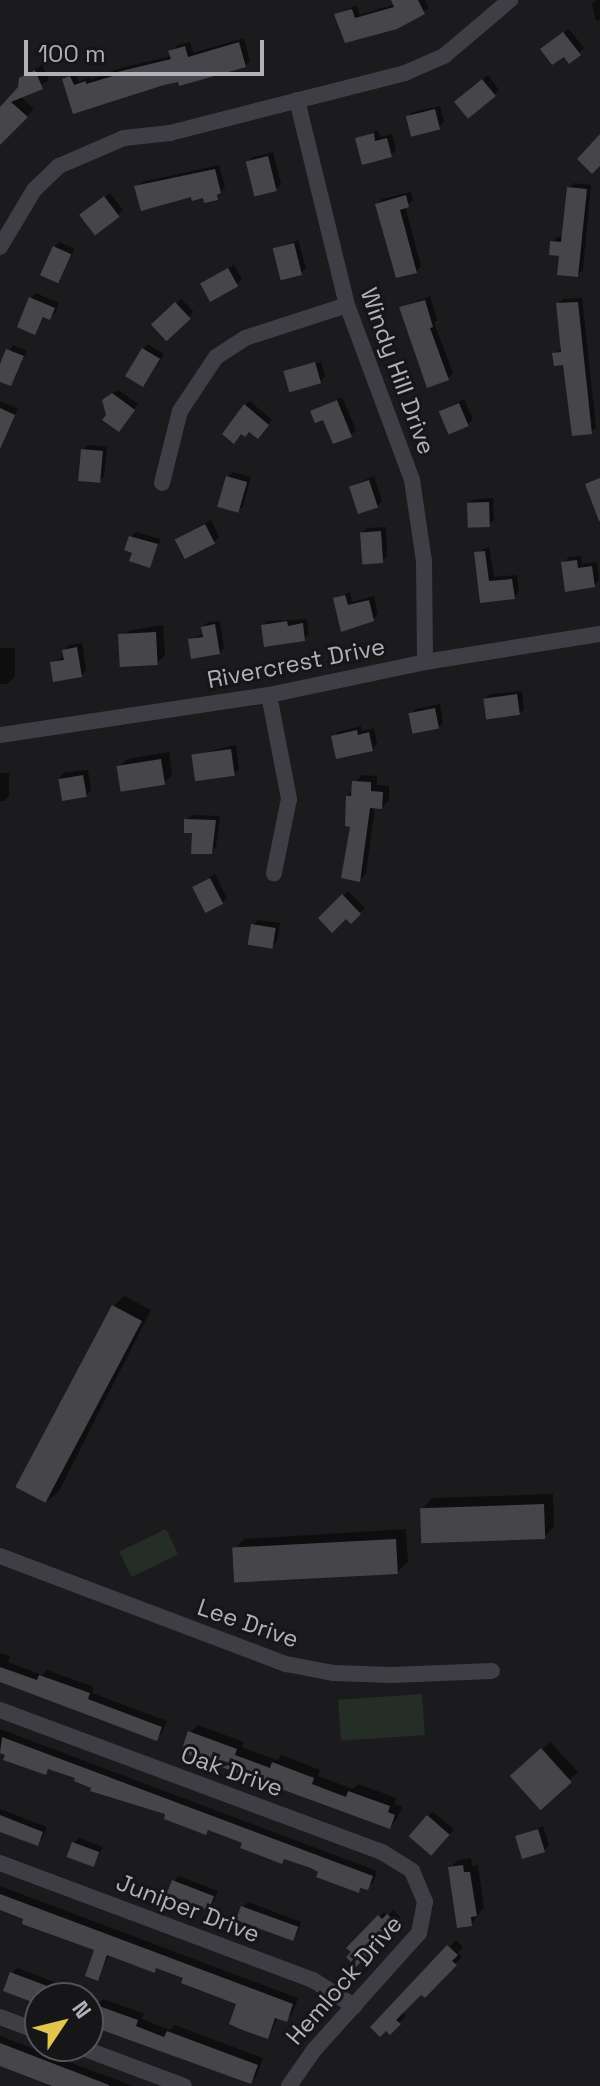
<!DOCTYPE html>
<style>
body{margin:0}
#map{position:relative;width:600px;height:2086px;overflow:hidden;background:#1b1b1d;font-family:"Space Grotesk",sans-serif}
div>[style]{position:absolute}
.green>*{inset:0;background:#252d27;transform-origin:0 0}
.shadow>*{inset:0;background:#0007;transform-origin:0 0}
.building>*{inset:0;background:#46464a;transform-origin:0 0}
.minor>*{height:16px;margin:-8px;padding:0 8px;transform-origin:8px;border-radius:8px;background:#3e3e44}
span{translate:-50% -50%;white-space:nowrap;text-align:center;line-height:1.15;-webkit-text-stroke:6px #161618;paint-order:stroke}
.street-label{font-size:24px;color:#afb1bb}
.north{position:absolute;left:24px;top:1982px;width:80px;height:80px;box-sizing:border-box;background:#161618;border:2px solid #535459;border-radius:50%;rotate:55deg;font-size:22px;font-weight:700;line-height:32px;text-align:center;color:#afb1bb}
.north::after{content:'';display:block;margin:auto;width:28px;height:36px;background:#e2c54e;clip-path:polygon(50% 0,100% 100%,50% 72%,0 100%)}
.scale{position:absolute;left:24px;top:40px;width:240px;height:36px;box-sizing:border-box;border:4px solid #afb1bb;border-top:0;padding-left:10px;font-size:24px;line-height:28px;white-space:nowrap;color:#afb1bb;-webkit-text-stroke:6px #161618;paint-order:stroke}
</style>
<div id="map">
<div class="green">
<div style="left:166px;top:1529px;width:28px;height:52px;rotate:64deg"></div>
<div style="left:422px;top:1694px;width:41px;height:84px;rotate:86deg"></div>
</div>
<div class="shadow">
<div style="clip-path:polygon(393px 0,425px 0,429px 8px,396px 27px,336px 15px,357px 5px,360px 15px,395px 4px)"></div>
<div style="clip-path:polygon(596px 0,600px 0,600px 20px,596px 21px,592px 4px)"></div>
<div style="clip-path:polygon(569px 29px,584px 48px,579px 53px,564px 54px,548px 45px)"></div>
<div style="clip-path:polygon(244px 38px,250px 61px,245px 66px,180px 80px,74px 112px,64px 80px,69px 75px,75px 73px,79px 82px,90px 77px,91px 80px,120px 68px,172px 56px,176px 46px,190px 42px,193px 53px)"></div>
<div style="clip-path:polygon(42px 65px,49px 80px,20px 96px,34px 109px,0 144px,0 110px,19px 88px,21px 78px)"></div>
<div style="clip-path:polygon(488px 75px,499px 90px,494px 95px,461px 96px)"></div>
<div style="clip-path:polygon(440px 106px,444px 122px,439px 127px,408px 117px,413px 112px)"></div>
<div style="clip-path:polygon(378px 130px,380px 137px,392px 134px,396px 150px,391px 155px,358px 139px)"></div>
<div style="clip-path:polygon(273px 152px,281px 184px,276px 189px,248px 162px,253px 157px)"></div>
<div style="clip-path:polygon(219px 165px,225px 187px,217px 198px,137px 187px,142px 182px)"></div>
<div style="clip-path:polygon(574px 183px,591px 185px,583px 270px,578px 275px,552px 242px,557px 237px,563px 237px,569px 188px)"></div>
<div style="clip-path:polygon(411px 192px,413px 200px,405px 206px,421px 266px,416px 271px,377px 204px,382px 199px)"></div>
<div style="clip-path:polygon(110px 193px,123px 210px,118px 215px,87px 210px)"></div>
<div style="clip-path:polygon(298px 240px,306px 268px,301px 273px,275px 249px)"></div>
<div style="clip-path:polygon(59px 242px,75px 249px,58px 281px,54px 247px)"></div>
<div style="clip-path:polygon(234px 265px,242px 279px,237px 284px,202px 284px)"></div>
<div style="clip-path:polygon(36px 293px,59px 303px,55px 313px,50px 318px,45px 316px,35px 333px,31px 298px)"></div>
<div style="clip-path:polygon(430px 296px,437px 320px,434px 323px,453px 373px,448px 378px,402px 307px)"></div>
<div style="clip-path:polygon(582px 298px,596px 427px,591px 432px,564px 363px,554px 354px,562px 349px,558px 304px,563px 299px)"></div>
<div style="left:181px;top:299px;width:18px;height:37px;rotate:45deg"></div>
<div style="clip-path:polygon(148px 344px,164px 354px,148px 379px,143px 349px)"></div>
<div style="clip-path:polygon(13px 345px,27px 351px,11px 384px,0 380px,0 369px)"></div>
<div style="clip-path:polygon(321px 362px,325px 376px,320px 381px,286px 371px)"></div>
<div style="clip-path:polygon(118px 390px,138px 404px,124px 425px,108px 415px,109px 395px)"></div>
<div style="clip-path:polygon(342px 397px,356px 430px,351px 435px,312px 412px)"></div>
<div style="clip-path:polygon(464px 399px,473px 419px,468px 424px,441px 412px)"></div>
<div style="clip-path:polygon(0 401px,18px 409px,0 444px)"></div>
<div style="clip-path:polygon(250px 401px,272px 420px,262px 432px,245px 405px)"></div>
<div style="clip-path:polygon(88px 445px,107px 447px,104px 476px,99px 481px,83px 450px)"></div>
<div style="clip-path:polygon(233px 472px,251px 477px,243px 506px,238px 511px,228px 477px)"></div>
<div style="clip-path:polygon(374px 476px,382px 501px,377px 506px,351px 486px)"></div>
<div style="clip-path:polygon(493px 498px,494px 520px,489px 525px,469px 504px,474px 499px)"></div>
<div style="clip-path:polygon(211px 520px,219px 537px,214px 542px,176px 539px)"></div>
<div style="clip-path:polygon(386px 527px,387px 556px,382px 561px,362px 533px,367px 528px)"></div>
<div style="clip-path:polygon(136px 532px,161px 539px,149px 566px,134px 551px,131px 537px)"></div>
<div style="clip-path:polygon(489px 547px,494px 577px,517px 575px,519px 592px,514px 597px,482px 601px,476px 553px)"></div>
<div style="clip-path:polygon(581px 556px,582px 564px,597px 562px,599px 580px,594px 585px,564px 562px,569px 557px)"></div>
<div style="clip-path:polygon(350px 592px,352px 602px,374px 596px,378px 614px,373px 619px,335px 599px)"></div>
<div style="clip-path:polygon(307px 619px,309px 634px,304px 639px,263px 626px,268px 621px)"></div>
<div style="clip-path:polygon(220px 621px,224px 648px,219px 653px,190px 640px,204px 633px,203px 627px,208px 622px)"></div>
<div style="clip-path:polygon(163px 625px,165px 655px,157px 663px,120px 639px,128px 631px)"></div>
<div style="clip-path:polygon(82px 643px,86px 670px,82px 675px,52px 663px,65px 656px,64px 650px,69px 645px)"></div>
<div style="clip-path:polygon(0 648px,15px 648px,15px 676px,7px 684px,0 684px)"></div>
<div style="clip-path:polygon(522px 691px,524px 709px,519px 714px,485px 699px,490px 694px)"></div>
<div style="clip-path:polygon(440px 704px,443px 723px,438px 728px,411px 714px,416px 709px)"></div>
<div style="clip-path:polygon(361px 726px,362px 731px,374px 728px,377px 744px,372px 749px,333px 737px,338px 732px)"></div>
<div style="clip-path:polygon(236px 745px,239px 769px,234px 774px,194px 759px,199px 754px)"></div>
<div style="clip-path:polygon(169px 752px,172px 775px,164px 783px,119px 767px,127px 759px)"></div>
<div style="clip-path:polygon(88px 770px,91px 790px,86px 795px,60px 777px,65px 772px)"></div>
<div style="clip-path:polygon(0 773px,9px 773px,9px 796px,4px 801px,0 801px)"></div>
<div style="clip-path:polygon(361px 775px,377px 776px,377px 785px,389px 786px,389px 800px,382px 807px,375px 806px,366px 873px,360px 880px,348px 796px)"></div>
<div style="clip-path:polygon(192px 815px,220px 816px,216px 846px,211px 852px,186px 820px)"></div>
<div style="clip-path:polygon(215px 874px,227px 898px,222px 903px,195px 887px)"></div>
<div style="clip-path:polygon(348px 891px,365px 908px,351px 921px,346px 916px,320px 918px)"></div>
<div style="clip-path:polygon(258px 920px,280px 923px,277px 941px,272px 946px,253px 925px)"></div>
<div style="clip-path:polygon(124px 1296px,151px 1310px,59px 1491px,48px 1501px,114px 1306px)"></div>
<div style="clip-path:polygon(553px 1494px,554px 1526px,544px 1537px,422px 1509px,432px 1498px)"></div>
<div style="clip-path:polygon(406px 1529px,408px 1562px,397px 1572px,234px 1550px,244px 1539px)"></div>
<div style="clip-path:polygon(0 1653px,10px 1656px,8px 1662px,42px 1675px,47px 1670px,94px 1687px,92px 1693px,167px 1721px,162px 1733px,156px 1739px,0 1680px)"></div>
<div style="clip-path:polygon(198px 1725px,244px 1742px,242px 1747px,277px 1760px,281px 1755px,320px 1770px,318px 1776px,353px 1789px,358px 1784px,397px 1798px,394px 1804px,402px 1807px,397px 1819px,390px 1827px,183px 1750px,190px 1733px)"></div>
<div style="clip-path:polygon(0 1729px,377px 1871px,373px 1883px,358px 1890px,320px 1871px,286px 1857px,282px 1862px,210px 1829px,205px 1833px,168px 1813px,78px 1777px,50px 1768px,46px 1772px,0 1750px)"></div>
<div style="left:550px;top:1742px;width:41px;height:52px;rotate:47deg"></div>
<div style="clip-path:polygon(0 1809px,47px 1827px,42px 1839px,37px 1844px,0 1830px)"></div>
<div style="clip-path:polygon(433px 1812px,454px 1829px,438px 1849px,428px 1816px)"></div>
<div style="clip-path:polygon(543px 1826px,549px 1845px,544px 1850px,517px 1837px)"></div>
<div style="clip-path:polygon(79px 1838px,103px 1847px,93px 1864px,74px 1843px)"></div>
<div style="clip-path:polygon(471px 1858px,472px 1866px,478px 1865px,484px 1907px,471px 1924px,450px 1868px,458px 1860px)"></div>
<div style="clip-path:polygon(179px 1876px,218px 1891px,213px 1903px,208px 1908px,174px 1881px)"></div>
<div style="clip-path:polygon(0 1886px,298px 1998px,292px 2014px,286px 2020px,278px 2017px,268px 2037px,239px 2002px,158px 1966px,154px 1971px,110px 1954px,97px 1978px,97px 1949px,0 1908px)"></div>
<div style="clip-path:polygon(248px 1902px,301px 1922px,297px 1934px,292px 1939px,243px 1907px)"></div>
<div style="clip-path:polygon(393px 1910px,401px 1918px,356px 1964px,349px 1948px,384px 1912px,388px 1916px)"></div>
<div style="clip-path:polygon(456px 1940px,463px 1947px,458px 1953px,462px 1957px,425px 1996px,421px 1992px,402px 2012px,406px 2016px,390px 2033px,373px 2027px)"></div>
<div style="clip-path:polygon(17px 1968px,54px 1982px,48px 1998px,40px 1998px,40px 2003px,12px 1973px)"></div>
<div style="clip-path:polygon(104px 1999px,144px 2014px,142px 2019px,170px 2030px,175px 2025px,263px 2058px,257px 2075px,250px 2082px,88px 2022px,89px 2009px)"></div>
<div style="clip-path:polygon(0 2036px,133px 2086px,49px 2086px,50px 2083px,0 2064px)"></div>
</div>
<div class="building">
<div style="clip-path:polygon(391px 0,418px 0,425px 14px,397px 29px,345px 43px,334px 14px,352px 9px,355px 18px,394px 7px)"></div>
<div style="clip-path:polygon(563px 32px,581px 55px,569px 64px,564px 57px,552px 65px,540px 49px)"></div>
<div style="clip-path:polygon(239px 42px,246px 67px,179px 86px,178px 82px,164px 85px,73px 114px,62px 79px,70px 76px,74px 85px,86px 81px,86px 84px,113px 76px,113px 73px,171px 59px,168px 51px,185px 46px,188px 57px)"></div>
<div style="clip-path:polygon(35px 70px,43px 89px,11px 102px,28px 117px,0 145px,0 107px,18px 87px,19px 78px)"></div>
<div style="left:482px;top:79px;width:22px;height:36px;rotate:51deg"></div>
<div style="left:435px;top:109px;width:21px;height:30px;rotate:76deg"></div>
<div style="clip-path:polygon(374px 133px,375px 141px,387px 138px,392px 157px,362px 165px,355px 138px)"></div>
<div style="clip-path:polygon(600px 134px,600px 166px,592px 174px,577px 159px)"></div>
<div style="left:268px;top:156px;width:36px;height:23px;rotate:76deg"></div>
<div style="clip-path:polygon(215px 169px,221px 193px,217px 195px,218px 200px,204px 203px,203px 198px,192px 201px,191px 197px,141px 211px,134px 186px)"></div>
<div style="clip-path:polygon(567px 187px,587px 189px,578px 277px,557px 275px,559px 256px,549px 255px,550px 241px,561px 242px)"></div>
<div style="clip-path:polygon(406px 195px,409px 207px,400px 210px,417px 273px,396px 278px,375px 204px)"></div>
<div style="left:104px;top:196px;width:26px;height:31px;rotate:53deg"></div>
<div style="left:294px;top:243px;width:33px;height:22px;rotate:76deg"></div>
<div style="left:53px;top:246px;width:20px;height:32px;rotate:24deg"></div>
<div style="left:228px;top:268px;width:21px;height:32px;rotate:61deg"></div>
<div style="clip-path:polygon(29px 297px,55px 308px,50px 320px,43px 317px,35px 335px,17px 327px)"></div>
<div style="clip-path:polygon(425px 300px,433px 327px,430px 328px,449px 380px,427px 388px,399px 307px)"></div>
<div style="left:175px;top:302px;width:23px;height:33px;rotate:47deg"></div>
<div style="clip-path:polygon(578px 302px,592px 434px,572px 436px,563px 365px,554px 366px,552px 353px,561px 352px,556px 303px)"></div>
<div style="left:142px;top:348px;width:21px;height:33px;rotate:31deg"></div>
<div style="clip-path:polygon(6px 349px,24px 356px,11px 386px,0 382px,0 364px)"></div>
<div style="left:315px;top:362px;width:22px;height:33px;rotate:74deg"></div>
<div style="clip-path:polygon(112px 393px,135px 410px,119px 432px,102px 420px,106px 415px,102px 400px)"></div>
<div style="clip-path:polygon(337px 400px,352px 437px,333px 444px,323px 420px,315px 423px,310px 411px)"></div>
<div style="left:459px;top:403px;width:25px;height:22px;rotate:67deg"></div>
<div style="clip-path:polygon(244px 404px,269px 425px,258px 439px,249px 432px,245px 437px,241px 434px,234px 444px,222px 434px)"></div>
<div style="clip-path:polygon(0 408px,15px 415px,0 449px)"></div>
<div style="left:81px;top:449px;width:22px;height:32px;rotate:5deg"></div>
<div style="left:226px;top:476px;width:22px;height:32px;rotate:16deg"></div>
<div style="clip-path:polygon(600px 478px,600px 521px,599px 521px,585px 484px)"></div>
<div style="left:369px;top:480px;width:29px;height:21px;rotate:72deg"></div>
<div style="left:489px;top:502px;width:25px;height:22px;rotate:88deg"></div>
<div style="left:205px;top:524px;width:22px;height:34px;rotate:63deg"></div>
<div style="left:381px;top:531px;width:32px;height:21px;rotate:86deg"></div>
<div style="clip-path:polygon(129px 536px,158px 544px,150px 568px,129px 561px,132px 553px,124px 550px)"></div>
<div style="clip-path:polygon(485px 551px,489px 581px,512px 579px,515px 599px,480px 603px,474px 552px)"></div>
<div style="clip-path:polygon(577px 560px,578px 568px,592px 566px,595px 587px,565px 592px,561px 562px)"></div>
<div style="clip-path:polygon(345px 595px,348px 605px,369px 600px,374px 621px,341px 632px,333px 598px)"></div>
<div style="clip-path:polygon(287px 621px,288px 626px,303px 623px,305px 641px,264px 647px,261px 625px)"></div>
<div style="clip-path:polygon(215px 624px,220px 654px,191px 659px,188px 639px,203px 637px,201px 627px)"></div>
<div style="left:156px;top:632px;width:33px;height:38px;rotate:87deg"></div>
<div style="clip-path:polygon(77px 647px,82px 677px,53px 682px,50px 662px,64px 660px,62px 650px)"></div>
<div style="left:517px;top:694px;width:21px;height:34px;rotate:82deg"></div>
<div style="left:435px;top:708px;width:21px;height:27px;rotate:79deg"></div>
<div style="clip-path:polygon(357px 730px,358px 735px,369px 732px,373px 751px,336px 759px,331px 736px)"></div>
<div style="left:231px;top:749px;width:27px;height:40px;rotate:82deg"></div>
<div style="left:161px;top:759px;width:26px;height:45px;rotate:81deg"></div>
<div style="left:83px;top:775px;width:22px;height:25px;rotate:80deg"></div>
<div style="clip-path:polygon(352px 781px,371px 782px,371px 791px,383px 792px,382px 809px,370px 808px,360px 882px,341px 878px,350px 827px,345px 826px,346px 796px,351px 796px)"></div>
<div style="clip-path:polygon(184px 819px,216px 820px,212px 854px,191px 854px,192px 833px,184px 833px)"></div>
<div style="left:210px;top:878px;width:29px;height:20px;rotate:63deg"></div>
<div style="clip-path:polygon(342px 894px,361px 914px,351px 924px,346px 919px,332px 933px,318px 918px)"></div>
<div style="left:251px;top:924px;width:25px;height:21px;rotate:9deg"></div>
<div style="left:112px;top:1305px;width:34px;height:206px;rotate:28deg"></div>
<div style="left:544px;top:1504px;width:35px;height:124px;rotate:88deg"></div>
<div style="left:396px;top:1539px;width:35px;height:164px;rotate:87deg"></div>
<div style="clip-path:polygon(0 1667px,37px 1680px,39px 1675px,90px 1693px,88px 1699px,162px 1727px,157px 1741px,0 1682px)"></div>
<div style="clip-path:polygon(188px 1731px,237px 1749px,235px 1755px,270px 1768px,272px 1762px,314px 1778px,312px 1784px,346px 1797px,348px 1791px,390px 1806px,388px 1812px,395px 1815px,390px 1829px,181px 1752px)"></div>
<div style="clip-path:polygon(2px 1737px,373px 1876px,368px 1890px,360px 1888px,359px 1893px,316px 1877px,318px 1872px,311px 1868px,284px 1859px,282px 1864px,240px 1848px,242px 1843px,224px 1836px,208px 1830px,206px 1835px,164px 1819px,165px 1814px,90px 1791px,91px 1788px,74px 1781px,75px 1778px,48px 1769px,46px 1775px,3px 1760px,5px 1755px,0 1753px)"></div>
<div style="left:541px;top:1748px;width:46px;height:42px;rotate:48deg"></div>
<div style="clip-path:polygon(0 1815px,43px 1832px,38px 1846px,0 1832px)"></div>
<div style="left:427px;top:1815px;width:30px;height:28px;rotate:41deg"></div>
<div style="left:538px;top:1829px;width:24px;height:24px;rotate:73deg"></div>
<div style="left:72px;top:1842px;width:29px;height:16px;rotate:20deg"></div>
<div style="clip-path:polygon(463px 1865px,464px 1872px,470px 1872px,477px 1916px,471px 1917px,472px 1926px,457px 1928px,448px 1867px)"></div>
<div style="left:172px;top:1880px;width:45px;height:15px;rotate:21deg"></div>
<div style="clip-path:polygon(0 1894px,293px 2004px,287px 2022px,275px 2018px,268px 2039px,245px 2031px,229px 2024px,236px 2004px,181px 1983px,183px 1978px,156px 1968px,155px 1973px,107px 1955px,98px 1981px,85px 1976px,94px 1950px,22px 1924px,23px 1919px,0 1910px)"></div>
<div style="left:241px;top:1906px;width:61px;height:15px;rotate:20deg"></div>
<div style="clip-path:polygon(387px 1914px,398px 1924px,356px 1967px,346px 1957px,351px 1952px,346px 1948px,378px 1915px,382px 1919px)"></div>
<div style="clip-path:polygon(447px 1945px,458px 1955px,452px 1961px,457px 1965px,425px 1998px,421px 1995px,396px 2020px,401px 2024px,390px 2035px,386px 2031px,380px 2037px,370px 2027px)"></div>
<div style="clip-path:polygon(10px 1972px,50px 1987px,46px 1998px,40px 1998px,40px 2005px,3px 1991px)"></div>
<div style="clip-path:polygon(96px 2005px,138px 2020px,136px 2026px,164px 2037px,167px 2031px,258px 2065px,251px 2084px,88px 2025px,88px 2008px,94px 2010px)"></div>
<div style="clip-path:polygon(0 2043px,109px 2085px,109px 2086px,52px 2086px,0 2066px)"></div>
</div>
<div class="minor">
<div style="left:297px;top:100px;width:211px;rotate:76.3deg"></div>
<div style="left:347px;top:305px;width:187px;rotate:69.6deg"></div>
<div style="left:412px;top:480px;width:82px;rotate:81.6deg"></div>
<div style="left:424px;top:561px;width:101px;rotate:89.4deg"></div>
<div style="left:0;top:247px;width:66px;rotate:-59.2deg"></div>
<div style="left:34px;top:190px;width:35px;rotate:-44deg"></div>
<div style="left:59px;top:166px;width:71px;rotate:-23.3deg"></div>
<div style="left:124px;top:138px;width:46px;rotate:-6.2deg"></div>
<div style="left:170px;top:133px;width:243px;rotate:-14.3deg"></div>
<div style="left:405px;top:73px;width:43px;rotate:-23.6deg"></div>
<div style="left:444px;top:56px;width:87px;rotate:-40.3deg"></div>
<div style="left:162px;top:483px;width:74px;rotate:-76deg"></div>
<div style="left:180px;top:411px;width:65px;rotate:-56.3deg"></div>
<div style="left:216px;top:357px;width:35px;rotate:-33deg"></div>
<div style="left:245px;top:338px;width:107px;rotate:-17.9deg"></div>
<div style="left:269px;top:695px;width:106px;rotate:79.1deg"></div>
<div style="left:289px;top:799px;width:76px;rotate:101.5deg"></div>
<div style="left:0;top:735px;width:272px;rotate:-8.5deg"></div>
<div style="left:269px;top:695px;width:159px;rotate:-11.9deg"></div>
<div style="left:425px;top:662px;width:177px;rotate:-9.1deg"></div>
<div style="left:0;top:1556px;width:306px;rotate:20.7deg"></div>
<div style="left:286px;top:1664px;width:49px;rotate:10.6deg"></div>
<div style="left:334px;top:1673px;width:57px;rotate:2deg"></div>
<div style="left:391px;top:1675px;width:101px;rotate:-2.3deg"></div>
<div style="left:0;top:1710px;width:408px;rotate:20.4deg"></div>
<div style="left:382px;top:1852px;width:36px;rotate:32deg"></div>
<div style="left:412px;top:1871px;width:34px;rotate:67deg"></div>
<div style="left:425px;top:1902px;width:32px;rotate:101deg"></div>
<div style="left:419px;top:1933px;width:157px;rotate:131.9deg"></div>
<div style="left:314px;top:2050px;width:44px;rotate:124.8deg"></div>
<div style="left:0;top:1863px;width:334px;rotate:20.5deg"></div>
<div style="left:313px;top:1980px;width:49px;rotate:32.4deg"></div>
<div style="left:0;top:2017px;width:43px;rotate:20.6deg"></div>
<div style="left:77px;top:2046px;width:114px;rotate:20.5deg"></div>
</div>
<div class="street-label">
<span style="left:398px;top:371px;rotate:70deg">Windy Hill Drive</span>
<span style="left:296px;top:663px;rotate:-11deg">Rivercrest Drive</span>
<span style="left:248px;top:1623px;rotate:19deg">Lee Drive</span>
<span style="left:232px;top:1771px;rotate:20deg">Oak Drive</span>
<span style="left:188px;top:1908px;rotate:21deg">Juniper Drive</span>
<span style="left:344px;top:1980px;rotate:-49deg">Hemlock Drive</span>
</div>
<div class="north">N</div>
<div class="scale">100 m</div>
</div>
